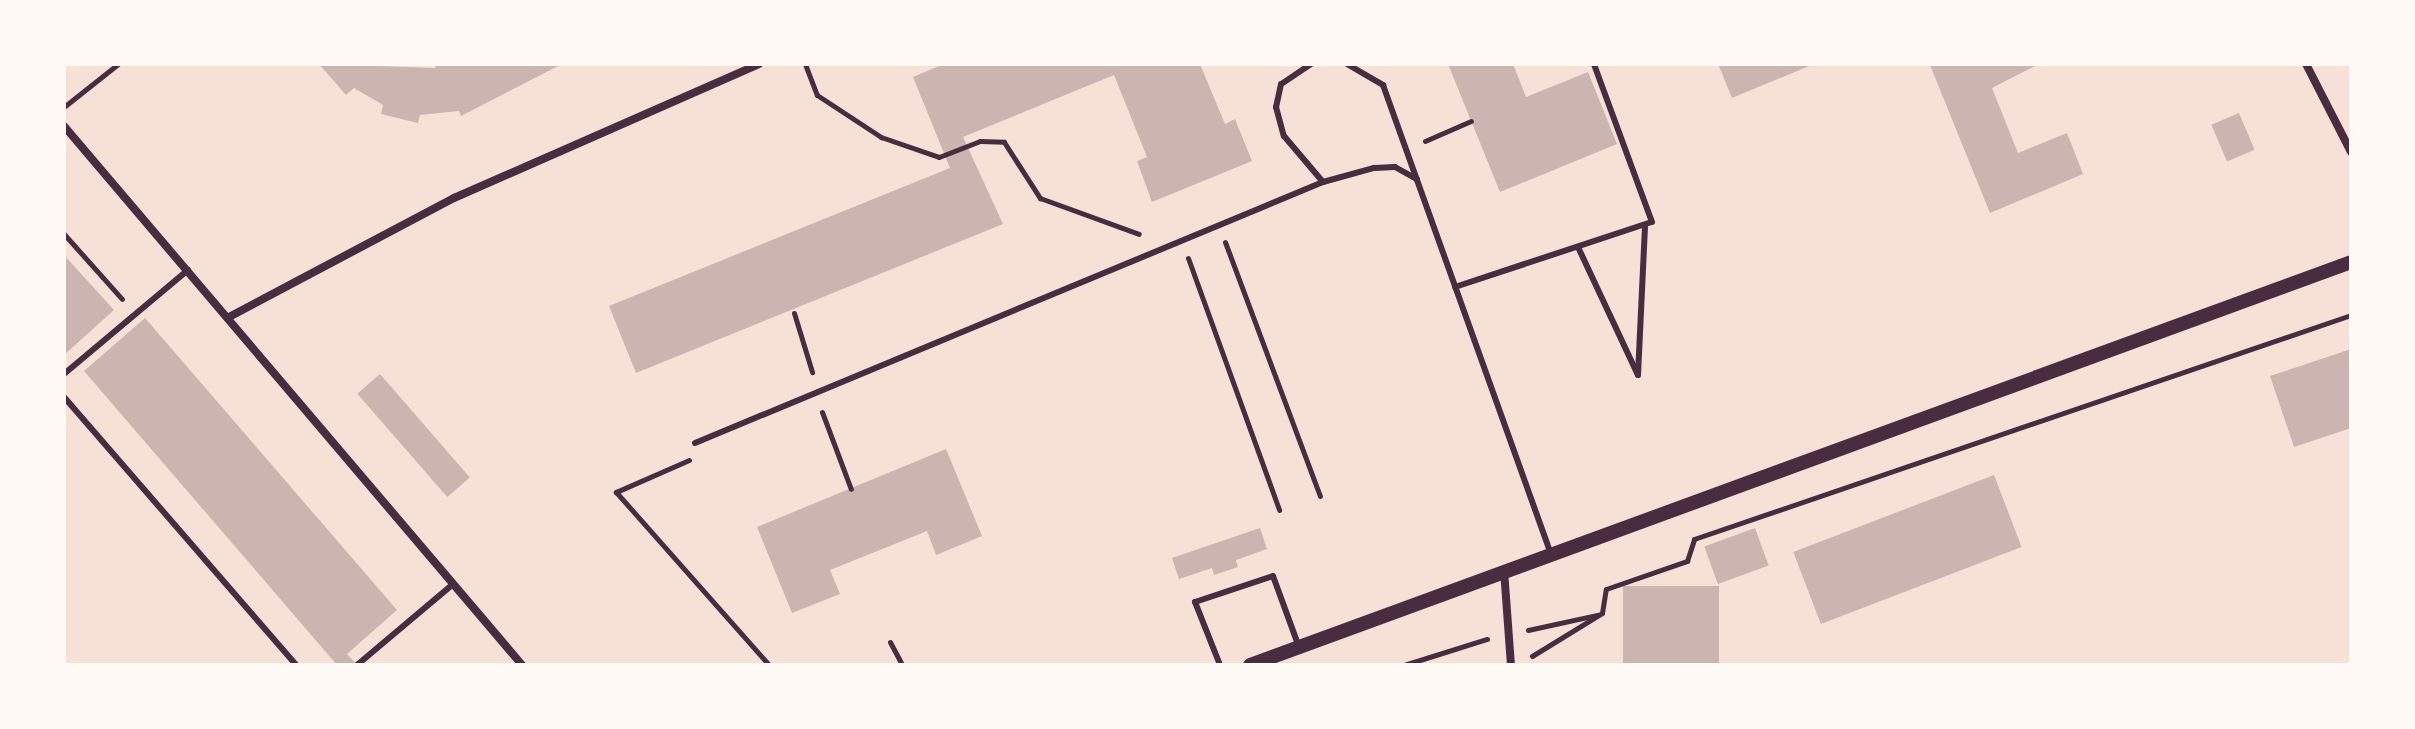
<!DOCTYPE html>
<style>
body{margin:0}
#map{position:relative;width:2415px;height:729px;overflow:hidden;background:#f7e1d7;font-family:"Source Sans 3",sans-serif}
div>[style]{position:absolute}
.building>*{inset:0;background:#ccb4b1;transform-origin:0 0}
.path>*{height:5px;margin:-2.5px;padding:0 2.5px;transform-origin:2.5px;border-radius:2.5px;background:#4a2c40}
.service>*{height:6px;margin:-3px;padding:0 3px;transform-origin:3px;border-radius:3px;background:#4a2c40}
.minor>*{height:8px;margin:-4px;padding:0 4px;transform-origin:4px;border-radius:4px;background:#4a2c40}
.tertiary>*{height:14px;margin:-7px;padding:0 7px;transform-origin:7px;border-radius:7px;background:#4a2c40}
span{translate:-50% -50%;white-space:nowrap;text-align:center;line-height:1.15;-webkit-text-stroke:6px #fffaf5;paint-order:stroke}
.frame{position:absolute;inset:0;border:66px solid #fffaf5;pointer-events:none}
</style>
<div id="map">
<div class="building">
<div style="clip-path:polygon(319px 64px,436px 68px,434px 64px,562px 64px,461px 116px,459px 111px,420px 115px,418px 123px,381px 114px,383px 105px,354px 88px,346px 95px)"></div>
<div style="clip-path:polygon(944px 64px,1200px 64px,1225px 124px,1235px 119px,1252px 161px,1152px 202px,1137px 161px,1147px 157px,1114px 75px,963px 137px,1003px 224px,636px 373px,609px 306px,950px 168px,913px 77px)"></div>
<div style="clip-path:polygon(1448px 64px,1513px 64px,1526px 97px,1588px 72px,1617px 144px,1500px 192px)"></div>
<div style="clip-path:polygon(1718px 64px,1814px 64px,1732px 98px)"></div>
<div style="clip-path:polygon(2039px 64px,1992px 88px,2018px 153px,2067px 133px,2083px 174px,1990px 213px,1930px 65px)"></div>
<div style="left:2239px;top:113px;width:40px;height:30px;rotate:67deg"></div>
<div style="clip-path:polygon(64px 255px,114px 310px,64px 355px)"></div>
<div style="clip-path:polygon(145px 318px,397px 610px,347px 654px,357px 665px,337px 665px,84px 371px)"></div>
<div style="clip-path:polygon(2351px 349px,2351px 428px,2294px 447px,2270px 376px)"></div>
<div style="left:380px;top:374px;width:137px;height:30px;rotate:49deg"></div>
<div style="clip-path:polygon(946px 449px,982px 536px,936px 555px,927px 531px,830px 570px,840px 594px,792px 613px,757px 527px)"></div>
<div style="left:1994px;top:475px;width:77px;height:215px;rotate:69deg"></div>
<div style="clip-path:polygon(1260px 528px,1267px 549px,1236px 560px,1238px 567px,1214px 575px,1212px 568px,1179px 579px,1172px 558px)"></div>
<div style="left:1755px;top:528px;width:40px;height:54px;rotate:70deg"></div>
<div style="left:1719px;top:586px;width:79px;height:96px;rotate:90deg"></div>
</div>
<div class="path">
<div style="left:805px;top:64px;width:33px;rotate:69deg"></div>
<div style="left:817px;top:95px;width:77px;rotate:33.3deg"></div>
<div style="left:881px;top:137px;width:61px;rotate:19deg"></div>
<div style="left:939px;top:157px;width:44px;rotate:-21.3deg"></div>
<div style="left:980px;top:141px;width:24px;rotate:2deg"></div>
<div style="left:1004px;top:142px;width:67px;rotate:57.3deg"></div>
<div style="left:1040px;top:198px;width:105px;rotate:20deg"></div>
<div style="left:65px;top:106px;width:68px;rotate:-38.4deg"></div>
<div style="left:1425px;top:141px;width:50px;rotate:-23.5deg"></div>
<div style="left:64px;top:234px;width:87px;rotate:48.3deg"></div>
<div style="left:1225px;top:242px;width:271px;rotate:69.5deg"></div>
<div style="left:1188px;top:258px;width:268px;rotate:70.1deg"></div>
<div style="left:794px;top:313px;width:62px;rotate:73deg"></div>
<div style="left:822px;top:412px;width:82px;rotate:69.4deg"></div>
<div style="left:689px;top:460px;width:80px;rotate:156.3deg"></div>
<div style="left:616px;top:492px;width:231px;rotate:48.5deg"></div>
<div style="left:1528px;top:630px;width:71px;rotate:-12.3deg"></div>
<div style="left:890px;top:642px;width:26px;rotate:62deg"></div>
<div style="left:1532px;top:656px;width:82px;rotate:-31.6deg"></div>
<div style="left:1602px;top:613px;width:24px;rotate:-81deg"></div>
<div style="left:1606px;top:589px;width:86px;rotate:-19.1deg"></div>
<div style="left:1687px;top:561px;width:23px;rotate:-72deg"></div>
<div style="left:1694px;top:539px;width:694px;rotate:-18.83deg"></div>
<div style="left:1404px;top:665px;width:87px;rotate:-17.4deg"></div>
</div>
<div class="service">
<div style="left:1311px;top:64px;width:36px;rotate:146deg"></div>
<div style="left:1281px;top:84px;width:24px;rotate:102deg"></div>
<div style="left:1276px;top:107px;width:30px;rotate:75deg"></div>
<div style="left:1284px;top:136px;width:60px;rotate:49.7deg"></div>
<div style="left:1323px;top:182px;width:53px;rotate:-15.4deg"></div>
<div style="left:1374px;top:168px;width:21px;rotate:-3deg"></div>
<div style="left:1395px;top:167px;width:25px;rotate:29deg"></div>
<div style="left:1347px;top:64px;width:42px;rotate:30.3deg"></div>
<div style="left:1383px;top:85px;width:496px;rotate:70.3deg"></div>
<div style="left:1578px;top:247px;width:141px;rotate:64.9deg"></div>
<div style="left:1638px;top:375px;width:150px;rotate:-87.3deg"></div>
<div style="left:1455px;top:287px;width:207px;rotate:-18.3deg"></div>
<div style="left:1652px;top:222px;width:168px;rotate:-110.2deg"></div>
<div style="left:64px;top:374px;width:162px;rotate:-40deg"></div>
<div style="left:64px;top:397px;width:354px;rotate:49.1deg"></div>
<div style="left:695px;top:443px;width:680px;rotate:-22.57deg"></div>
<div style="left:357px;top:665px;width:124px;rotate:-40.1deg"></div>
<div style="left:1220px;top:665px;width:68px;rotate:-111.6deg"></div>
<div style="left:1195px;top:602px;width:82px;rotate:-18.4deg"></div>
<div style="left:1273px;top:576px;width:76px;rotate:69.9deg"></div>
</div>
<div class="minor">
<div style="left:2306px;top:64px;width:99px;rotate:62.9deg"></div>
<div style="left:64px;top:126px;width:707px;rotate:49.64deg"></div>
<div style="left:229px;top:317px;width:255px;rotate:-27.9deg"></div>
<div style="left:454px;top:198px;width:333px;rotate:-23.7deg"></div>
<div style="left:1504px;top:570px;width:95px;rotate:85.8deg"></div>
</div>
<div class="tertiary">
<div style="left:1250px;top:665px;width:1172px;rotate:-20.1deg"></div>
</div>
<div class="frame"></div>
</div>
